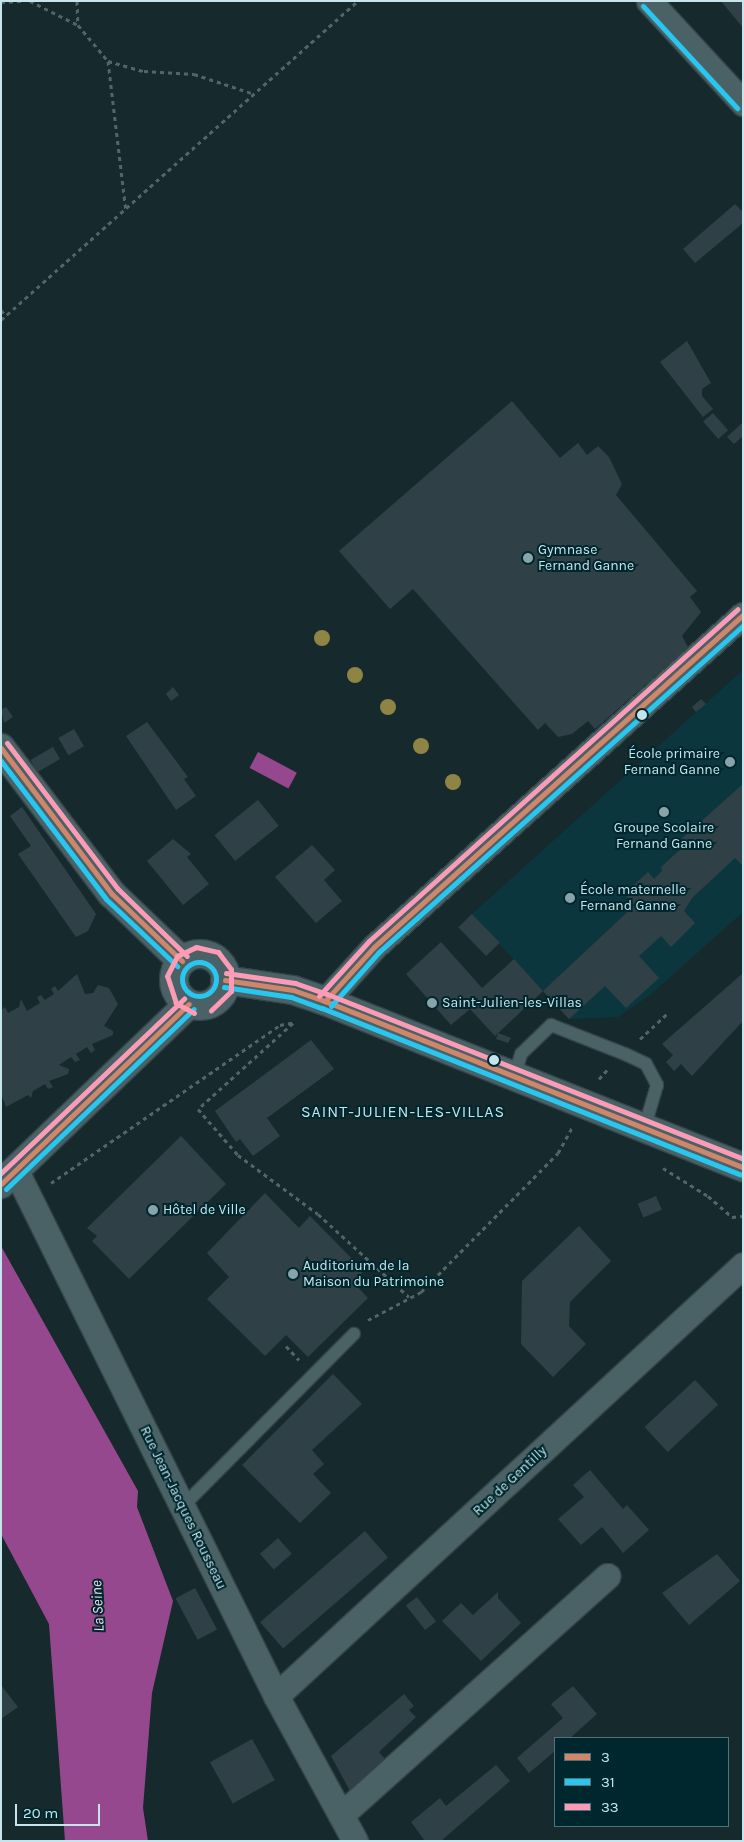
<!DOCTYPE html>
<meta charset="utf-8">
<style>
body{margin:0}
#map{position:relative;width:744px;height:1842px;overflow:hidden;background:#162a2e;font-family:Karla,sans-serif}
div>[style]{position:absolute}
.built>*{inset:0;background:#0c363e}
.water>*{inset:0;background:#96488e;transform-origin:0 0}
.building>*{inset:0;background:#2f4147;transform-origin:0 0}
.path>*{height:3px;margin-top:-1.5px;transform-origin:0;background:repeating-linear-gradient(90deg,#52666a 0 4px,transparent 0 8px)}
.roads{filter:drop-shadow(1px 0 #344549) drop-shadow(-1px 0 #344549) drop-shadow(0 1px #344549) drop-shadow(0 -1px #344549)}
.service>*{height:12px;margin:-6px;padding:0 6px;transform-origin:6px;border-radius:6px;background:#4a6166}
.minor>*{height:25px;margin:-12.5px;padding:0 12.5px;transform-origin:12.5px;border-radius:12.5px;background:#4a6166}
.tertiary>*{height:28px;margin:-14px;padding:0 14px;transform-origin:14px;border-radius:14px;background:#4a6166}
.tertiary>.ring{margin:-14px;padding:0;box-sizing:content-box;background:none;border:28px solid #4a6166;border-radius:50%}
.bus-1>*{height:5px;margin:-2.5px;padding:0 2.5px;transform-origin:2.5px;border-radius:2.5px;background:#cf866b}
.bus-2>*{height:5px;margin:-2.5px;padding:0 2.5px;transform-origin:2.5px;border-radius:2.5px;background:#29c7ef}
.bus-2>.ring{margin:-2.5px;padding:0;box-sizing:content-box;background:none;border:5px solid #29c7ef;border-radius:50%}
.bus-3>*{height:5px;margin:-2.5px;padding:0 2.5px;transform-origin:2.5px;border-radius:2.5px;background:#fb9bb5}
.trees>*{width:16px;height:16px;margin:-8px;border-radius:50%;background:#8e8443}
.dots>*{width:14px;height:14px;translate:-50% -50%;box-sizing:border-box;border:2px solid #01272e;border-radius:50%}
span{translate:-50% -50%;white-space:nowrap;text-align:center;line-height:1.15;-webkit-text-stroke:4px #01272e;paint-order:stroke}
.poi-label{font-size:14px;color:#c4e5ec}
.left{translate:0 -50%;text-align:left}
.right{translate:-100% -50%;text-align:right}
.street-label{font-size:14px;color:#c4e5ec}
.water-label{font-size:15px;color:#f1d9ec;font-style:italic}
.quarter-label{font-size:16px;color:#c4e5ec;letter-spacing:1px}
.frame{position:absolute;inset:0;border:2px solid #c4e5ec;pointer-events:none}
.legend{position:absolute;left:554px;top:1737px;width:175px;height:90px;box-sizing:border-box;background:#01272e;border:1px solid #4f737a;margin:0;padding:6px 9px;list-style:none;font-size:15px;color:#c4e5ec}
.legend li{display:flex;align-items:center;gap:10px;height:25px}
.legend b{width:25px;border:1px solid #4f737a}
.scale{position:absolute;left:15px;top:1804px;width:85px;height:22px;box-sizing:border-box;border:2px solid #c4e5ec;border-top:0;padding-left:6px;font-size:15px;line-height:18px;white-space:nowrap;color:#c4e5ec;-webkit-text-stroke:4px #01272e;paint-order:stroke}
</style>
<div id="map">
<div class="built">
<div style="clip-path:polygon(743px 670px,743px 912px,650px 995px,618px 1017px,569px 1019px,472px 914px)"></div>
</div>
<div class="water">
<div style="left:258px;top:752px;width:44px;height:18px;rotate:28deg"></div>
<div style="clip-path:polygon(1px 1246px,138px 1491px,137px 1507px,173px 1601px,152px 1693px,143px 1808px,148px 1841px,65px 1841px,49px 1624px,1px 1534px)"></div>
</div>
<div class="building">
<div style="clip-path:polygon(721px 1px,743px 1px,743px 28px,739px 23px)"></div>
<div style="clip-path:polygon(735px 204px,743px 212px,743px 223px,695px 263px,683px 249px)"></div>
<div style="clip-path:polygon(687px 341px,711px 383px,702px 389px,702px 396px,713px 409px,703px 417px,660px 362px)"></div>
<div style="clip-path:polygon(512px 401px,560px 458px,578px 443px,587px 455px,598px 446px,609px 457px,622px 484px,616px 495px,697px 591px,690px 597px,701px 612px,682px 636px,688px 647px,595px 729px,588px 721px,572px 734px,558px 737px,545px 723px,538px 730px,413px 589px,390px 609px,339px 551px)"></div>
<div style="left:713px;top:413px;width:23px;height:13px;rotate:49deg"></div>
<div style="clip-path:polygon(743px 422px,743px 436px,734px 444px,727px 437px)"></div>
<div style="clip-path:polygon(173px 687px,179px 695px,171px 701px,166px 694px)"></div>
<div style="clip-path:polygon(701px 699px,706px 704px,696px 712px,692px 707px)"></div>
<div style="clip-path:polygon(6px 707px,13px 717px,4px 723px,1px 710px)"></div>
<div style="clip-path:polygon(147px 722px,188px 777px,184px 779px,196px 796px,176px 810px,126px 736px)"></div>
<div style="left:74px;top:729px;width:20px;height:18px;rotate:60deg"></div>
<div style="left:53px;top:747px;width:14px;height:26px;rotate:60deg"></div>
<div style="clip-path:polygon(743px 784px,743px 866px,735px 858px,692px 898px,684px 911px,695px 923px,671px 947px,661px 936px,639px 956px,659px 978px,626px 1008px,605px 986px,569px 1019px,543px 991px,635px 905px,624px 894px,648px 872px,654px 879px,662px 871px,661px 867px,684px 846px,679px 841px)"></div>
<div style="left:258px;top:800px;width:33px;height:56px;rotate:51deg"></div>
<div style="clip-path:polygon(22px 807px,96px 914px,88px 931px,76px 937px,18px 854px,31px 846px,10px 816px)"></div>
<div style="clip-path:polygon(173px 839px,191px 854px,187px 857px,209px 884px,183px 905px,147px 861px)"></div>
<div style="clip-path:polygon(312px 845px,335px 870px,324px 880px,342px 901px,316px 923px,275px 877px)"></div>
<div style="left:472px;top:914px;width:40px;height:19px;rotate:46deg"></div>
<div style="clip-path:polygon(441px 942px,482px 988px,514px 959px,543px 991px,495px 1036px,470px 1009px,451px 1025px,406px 974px)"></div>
<div style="clip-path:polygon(743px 973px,743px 1021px,692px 1076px,681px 1064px,674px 1071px,666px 1062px,673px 1055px,662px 1044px)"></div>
<div style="clip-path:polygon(77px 974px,85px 994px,93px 993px,98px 985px,109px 988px,118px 1004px,104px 1026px,113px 1031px,113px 1035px,92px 1044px,95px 1050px,91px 1053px,87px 1047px,76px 1054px,80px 1060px,75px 1062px,71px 1057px,59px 1065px,69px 1069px,68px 1074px,49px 1081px,53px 1087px,48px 1089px,45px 1084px,33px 1091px,31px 1098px,28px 1095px,6px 1107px,1px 1094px,1px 1010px,5px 1007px,8px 1013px,19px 1007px,21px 999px,27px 1011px,40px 1003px,37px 997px,41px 995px,45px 1000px,54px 994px,51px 989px,55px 986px,58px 991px)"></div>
<div style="clip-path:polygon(498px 1033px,511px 1038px,508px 1043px,496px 1039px)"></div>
<div style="clip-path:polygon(311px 1040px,334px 1069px,267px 1118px,280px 1136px,253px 1156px,240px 1139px,236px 1142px,215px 1111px)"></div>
<div style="clip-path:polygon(181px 1136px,226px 1184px,129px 1279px,92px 1241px,97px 1236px,87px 1228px)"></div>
<div style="clip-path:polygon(265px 1193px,299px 1228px,310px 1216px,364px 1271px,353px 1282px,368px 1298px,308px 1357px,286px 1335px,265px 1356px,207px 1299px,229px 1277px,207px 1253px)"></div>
<div style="left:656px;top:1196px;width:15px;height:20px;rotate:67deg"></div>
<div style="clip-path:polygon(579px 1226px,611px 1261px,570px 1302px,569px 1326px,586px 1344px,553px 1377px,521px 1344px,522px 1281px)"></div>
<div style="clip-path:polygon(333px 1374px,362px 1404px,312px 1450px,324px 1464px,313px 1474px,331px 1493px,300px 1523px,242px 1465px)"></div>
<div style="left:695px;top:1380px;width:34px;height:69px;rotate:47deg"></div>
<div style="clip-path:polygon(590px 1470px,623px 1509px,627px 1505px,649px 1530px,623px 1553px,602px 1527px,581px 1545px,558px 1519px,584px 1497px,573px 1485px)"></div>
<div style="left:365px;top:1531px;width:35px;height:139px;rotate:49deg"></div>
<div style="left:278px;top:1538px;width:21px;height:24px;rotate:49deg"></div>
<div style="clip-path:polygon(717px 1554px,740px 1581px,689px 1625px,662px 1593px)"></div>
<div style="left:195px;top:1588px;width:47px;height:22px;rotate:62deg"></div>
<div style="clip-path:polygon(498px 1592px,498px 1598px,521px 1623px,481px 1661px,442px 1621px,461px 1603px,473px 1615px)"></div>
<div style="left:417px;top:1597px;width:31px;height:14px;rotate:52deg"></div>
<div style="clip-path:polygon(1px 1685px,18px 1707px,1px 1719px)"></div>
<div style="clip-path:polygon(573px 1686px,597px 1714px,570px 1738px,555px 1738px,555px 1751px,529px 1773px,517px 1758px,563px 1718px,551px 1704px)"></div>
<div style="clip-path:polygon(404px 1694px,414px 1706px,409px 1710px,416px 1717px,379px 1752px,386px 1760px,350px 1791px,331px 1756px)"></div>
<div style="left:252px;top:1739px;width:47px;height:48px;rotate:61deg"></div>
<div style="clip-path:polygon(496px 1765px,510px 1781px,441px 1841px,425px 1841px,411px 1822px,440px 1798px,446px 1806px)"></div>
</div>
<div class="path">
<div style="left:30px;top:1px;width:54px;rotate:26.6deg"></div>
<div style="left:78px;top:25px;width:47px;rotate:50.2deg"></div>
<div style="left:108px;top:61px;width:151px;rotate:83.2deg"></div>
<div style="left:77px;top:1px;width:24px;rotate:88deg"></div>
<div style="left:1px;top:2px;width:21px;rotate:-3deg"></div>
<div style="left:108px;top:61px;width:37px;rotate:16deg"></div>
<div style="left:144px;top:71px;width:50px;rotate:3.4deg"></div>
<div style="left:194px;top:74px;width:60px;rotate:18.4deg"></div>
<div style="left:1px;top:310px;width:8px;rotate:50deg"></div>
<div style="left:1px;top:320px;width:479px;rotate:-41.8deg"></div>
<div style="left:293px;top:1023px;width:128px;rotate:137.8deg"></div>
<div style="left:198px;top:1109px;width:61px;rotate:49deg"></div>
<div style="left:238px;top:1155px;width:99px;rotate:36.4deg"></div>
<div style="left:318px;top:1214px;width:123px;rotate:42.4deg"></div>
<div style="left:640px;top:1039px;width:40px;rotate:-43deg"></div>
<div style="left:599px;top:1079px;width:13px;rotate:-48deg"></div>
<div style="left:663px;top:1168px;width:53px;rotate:31.9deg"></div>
<div style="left:708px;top:1196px;width:32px;rotate:41deg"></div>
<div style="left:732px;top:1217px;width:11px;rotate:-5deg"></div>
<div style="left:51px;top:1183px;width:278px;rotate:-34.6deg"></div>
<div style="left:280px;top:1025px;width:15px;rotate:-11deg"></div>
<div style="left:368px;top:1320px;width:60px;rotate:-27.8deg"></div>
<div style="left:421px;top:1292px;width:195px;rotate:-45.4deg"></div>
<div style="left:558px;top:1153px;width:29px;rotate:-61deg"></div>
<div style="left:286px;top:1346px;width:19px;rotate:47deg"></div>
</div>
<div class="roads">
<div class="service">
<div style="left:515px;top:1074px;width:21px;rotate:-73deg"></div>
<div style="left:521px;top:1054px;width:42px;rotate:-44deg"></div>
<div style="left:551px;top:1025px;width:79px;rotate:21.4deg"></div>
<div style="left:625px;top:1054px;width:23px;rotate:25deg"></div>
<div style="left:646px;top:1064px;width:24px;rotate:62deg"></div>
<div style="left:657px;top:1085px;width:43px;rotate:106.3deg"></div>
<div style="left:182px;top:1507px;width:244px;rotate:-45.2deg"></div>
</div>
<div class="minor">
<div style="left:649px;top:1px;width:139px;rotate:47.3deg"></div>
<div style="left:325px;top:1001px;width:73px;rotate:-47.8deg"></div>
<div style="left:374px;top:947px;width:496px;rotate:-42deg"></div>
<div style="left:17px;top:1173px;width:584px;rotate:63.65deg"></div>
<div style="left:276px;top:1696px;width:165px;rotate:61.4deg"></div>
<div style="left:276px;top:1696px;width:635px;rotate:-42.7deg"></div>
<div style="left:341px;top:1815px;width:358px;rotate:-41.9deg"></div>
</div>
<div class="tertiary">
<div style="left:1px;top:748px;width:183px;rotate:52.8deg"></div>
<div style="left:112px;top:894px;width:97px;rotate:43.7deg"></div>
<div class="ring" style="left:174px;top:954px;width:24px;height:24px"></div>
<div style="left:225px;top:980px;width:69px;rotate:8.4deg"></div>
<div style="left:293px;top:990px;width:34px;rotate:19deg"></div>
<div style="left:325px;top:1001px;width:450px;rotate:21.7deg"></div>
<div style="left:1px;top:1184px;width:260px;rotate:-43.8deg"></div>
</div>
</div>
<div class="bus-1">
<div style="left:1px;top:748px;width:183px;rotate:52.8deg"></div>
<div style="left:112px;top:894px;width:97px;rotate:43.7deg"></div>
<div style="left:225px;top:980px;width:69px;rotate:8.4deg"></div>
<div style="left:293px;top:990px;width:34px;rotate:19deg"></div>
<div style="left:325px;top:1001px;width:450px;rotate:21.7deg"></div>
<div style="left:325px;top:1001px;width:73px;rotate:-47.8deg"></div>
<div style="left:374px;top:947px;width:496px;rotate:-42deg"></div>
<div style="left:1px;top:1184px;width:260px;rotate:-43.8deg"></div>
</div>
<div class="bus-2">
<div style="left:643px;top:6px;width:139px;rotate:47.3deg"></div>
<div style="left:1px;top:761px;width:173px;rotate:52.7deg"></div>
<div style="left:106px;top:899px;width:98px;rotate:43.3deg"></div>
<div class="ring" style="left:182px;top:962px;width:29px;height:29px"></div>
<div style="left:224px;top:987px;width:68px;rotate:8.5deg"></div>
<div style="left:291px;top:997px;width:33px;rotate:20deg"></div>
<div style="left:322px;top:1008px;width:450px;rotate:21.7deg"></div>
<div style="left:331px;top:1006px;width:72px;rotate:-48.4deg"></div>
<div style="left:379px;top:952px;width:489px;rotate:-41.9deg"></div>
<div style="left:6px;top:1189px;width:260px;rotate:-43.8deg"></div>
</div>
<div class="bus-3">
<div style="left:7px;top:743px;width:183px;rotate:52.8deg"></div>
<div style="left:118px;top:889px;width:96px;rotate:44.2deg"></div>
<div style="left:226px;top:973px;width:70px;rotate:8.2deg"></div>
<div style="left:295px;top:983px;width:34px;rotate:19deg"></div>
<div style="left:327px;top:994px;width:448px;rotate:21.6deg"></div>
<div style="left:319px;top:996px;width:74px;rotate:-47.7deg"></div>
<div style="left:369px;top:941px;width:496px;rotate:-42deg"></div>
<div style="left:194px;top:1013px;width:21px;rotate:-151deg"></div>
<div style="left:176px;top:1003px;width:28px;rotate:-108deg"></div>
<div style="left:167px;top:976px;width:22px;rotate:-63deg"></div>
<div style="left:177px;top:956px;width:21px;rotate:-25deg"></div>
<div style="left:196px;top:947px;width:23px;rotate:13deg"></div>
<div style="left:218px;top:952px;width:21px;rotate:53deg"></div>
<div style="left:231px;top:969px;width:22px;rotate:90deg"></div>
<div style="left:231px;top:991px;width:28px;rotate:136deg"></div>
<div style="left:1px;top:1173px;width:253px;rotate:-43.6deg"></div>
</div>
<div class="trees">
<div style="left:322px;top:638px"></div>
<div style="left:355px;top:675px"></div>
<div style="left:388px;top:707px"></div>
<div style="left:421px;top:746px"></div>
<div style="left:453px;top:782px"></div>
</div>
<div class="dots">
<div style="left:528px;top:558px;background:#87a4aa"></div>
<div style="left:642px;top:715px;background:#c4e5ec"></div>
<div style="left:730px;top:762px;background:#87a4aa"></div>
<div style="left:664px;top:812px;background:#87a4aa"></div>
<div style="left:570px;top:898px;background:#87a4aa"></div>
<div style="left:432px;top:1003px;background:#87a4aa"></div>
<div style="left:494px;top:1060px;background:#c4e5ec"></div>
<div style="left:153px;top:1210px;background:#87a4aa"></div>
<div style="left:293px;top:1274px;background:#87a4aa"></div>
</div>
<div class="poi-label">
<span class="left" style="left:538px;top:558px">Gymnase<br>Fernand Ganne</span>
<span class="right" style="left:720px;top:762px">École primaire<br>Fernand Ganne</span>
<span style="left:664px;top:836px">Groupe Scolaire<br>Fernand Ganne</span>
<span class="left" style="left:580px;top:898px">École maternelle<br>Fernand Ganne</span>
<span class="left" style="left:442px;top:1003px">Saint-Julien-les-Villas</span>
<span class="left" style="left:163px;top:1210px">Hôtel de Ville</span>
<span class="left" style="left:303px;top:1274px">Auditorium de la<br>Maison du Patrimoine</span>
</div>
<div class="street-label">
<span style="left:510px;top:1481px;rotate:-43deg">Rue de Gentilly</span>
<span style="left:183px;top:1508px;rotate:64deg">Rue Jean-Jacques Rousseau</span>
</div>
<div class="water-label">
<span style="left:98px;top:1606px;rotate:-93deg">La Seine</span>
</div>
<div class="quarter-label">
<span style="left:403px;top:1112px">SAINT-JULIEN-LES-VILLAS</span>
</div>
<div class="frame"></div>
<ul class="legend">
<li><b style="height:6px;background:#cf866b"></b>3</li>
<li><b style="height:6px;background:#29c7ef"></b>31</li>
<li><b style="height:6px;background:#fb9bb5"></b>33</li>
</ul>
<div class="scale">20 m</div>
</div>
